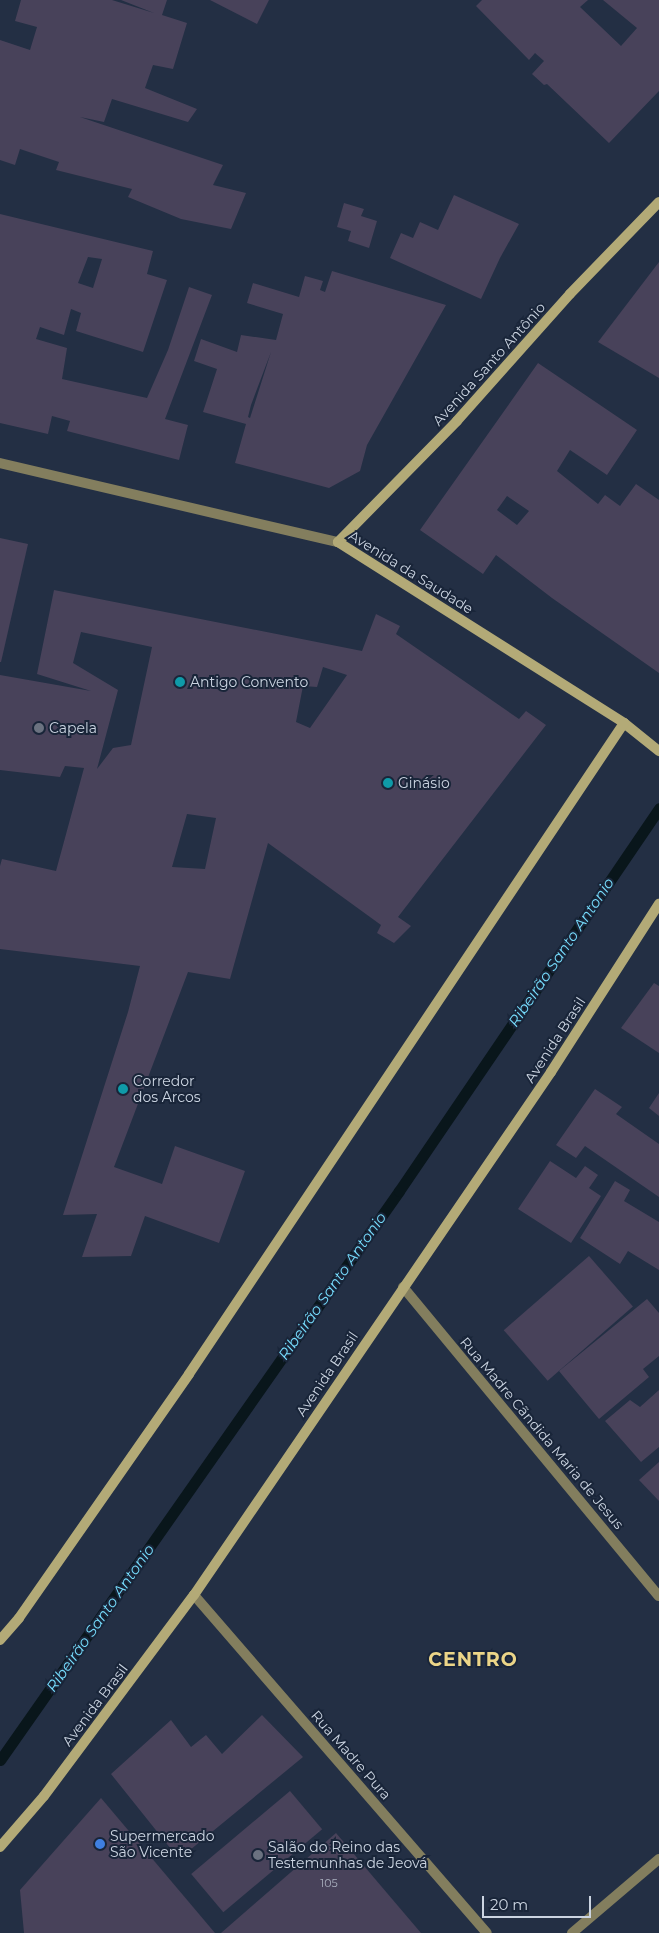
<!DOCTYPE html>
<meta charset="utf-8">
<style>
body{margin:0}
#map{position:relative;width:659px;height:1933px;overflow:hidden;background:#232f44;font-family:Montserrat,sans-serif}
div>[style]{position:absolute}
.stream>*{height:11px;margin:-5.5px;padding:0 5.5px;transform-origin:5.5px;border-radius:5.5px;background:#09161b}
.building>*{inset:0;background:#48425a;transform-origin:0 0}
.minor>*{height:10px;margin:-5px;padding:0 5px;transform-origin:5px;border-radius:5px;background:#837e5e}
.secondary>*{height:10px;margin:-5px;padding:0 5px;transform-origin:5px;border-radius:5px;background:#b3aa77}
.dots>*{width:14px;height:14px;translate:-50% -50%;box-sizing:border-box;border:2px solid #192539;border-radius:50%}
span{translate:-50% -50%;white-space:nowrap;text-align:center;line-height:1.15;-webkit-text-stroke:4px #192539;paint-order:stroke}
.number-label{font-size:11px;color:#aab0bf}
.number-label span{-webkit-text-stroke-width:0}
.street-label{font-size:14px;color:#cbd4e1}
.poi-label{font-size:14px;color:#cbd4e1}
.left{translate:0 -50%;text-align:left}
.water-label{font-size:15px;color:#77defe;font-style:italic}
.district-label{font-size:19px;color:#ebd588;font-weight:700;letter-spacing:1px}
.scale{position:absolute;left:482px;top:1896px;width:109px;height:22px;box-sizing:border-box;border:2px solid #cbd4e1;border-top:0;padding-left:6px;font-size:15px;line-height:18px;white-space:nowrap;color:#cbd4e1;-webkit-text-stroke:4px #192539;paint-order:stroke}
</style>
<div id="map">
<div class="stream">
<div style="left:0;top:1760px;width:695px;rotate:-54.96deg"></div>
<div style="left:399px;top:1191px;width:463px;rotate:-55.8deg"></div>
</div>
<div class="building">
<div style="clip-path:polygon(21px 0,112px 0,154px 13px,121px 0,167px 0,162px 15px,187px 23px,173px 69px,153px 65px,145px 88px,197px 109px,188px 122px,112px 99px,104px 122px,80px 117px,223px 165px,213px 185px,246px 193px,231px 229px,181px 219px,128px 197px,132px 189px,56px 170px,59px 162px,20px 149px,15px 165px,0 160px,0 40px,30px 50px,37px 27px,15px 21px)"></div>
<div style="clip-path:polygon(210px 0,269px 0,257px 24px)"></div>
<div style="clip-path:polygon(482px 0,588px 0,580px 7px,621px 46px,637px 28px,603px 0,659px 0,659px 91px,609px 143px,547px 84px,544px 85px,532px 74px,544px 61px,535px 53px,529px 60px,476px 6px)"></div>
<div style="clip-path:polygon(454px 195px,519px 224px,500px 258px,481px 299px,390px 258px,401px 233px,413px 238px,420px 222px,438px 230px)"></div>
<div style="clip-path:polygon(344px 203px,364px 209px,361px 216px,377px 221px,369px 248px,348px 241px,351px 231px,337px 227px)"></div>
<div style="clip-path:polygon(evenodd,0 214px,153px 251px,147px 274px,167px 280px,143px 352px,76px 331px,81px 313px,71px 309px,64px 335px,40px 327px,36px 339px,67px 348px,62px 379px,147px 398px,168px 350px,189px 287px,212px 295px,165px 419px,188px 425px,179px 460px,67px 431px,70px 421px,52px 416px,48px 434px,0 423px,0 214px,88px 257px,102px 259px,93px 288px,78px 283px,88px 257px)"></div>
<div style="clip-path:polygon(659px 262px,659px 378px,598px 342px)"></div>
<div style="clip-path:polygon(evenodd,332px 271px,446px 305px,367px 445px,360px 471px,329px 488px,235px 463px,246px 424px,203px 412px,217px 369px,194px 361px,201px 339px,237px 352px,241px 335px,276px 340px,283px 314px,247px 303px,253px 283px,299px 297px,305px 276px,323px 281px,320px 290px,325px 292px,332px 271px,271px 352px,250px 418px,248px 417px,251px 405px,271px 352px)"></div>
<div style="clip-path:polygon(evenodd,538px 363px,637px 430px,607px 475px,570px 450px,557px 471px,598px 504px,605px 495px,620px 506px,636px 484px,659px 500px,659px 673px,552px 598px,496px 555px,483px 574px,420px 530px,538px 363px,507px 496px,529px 511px,517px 525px,497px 510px,507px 496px)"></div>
<div style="clip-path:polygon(0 538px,28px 544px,1px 662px,0 662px)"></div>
<div style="clip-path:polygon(evenodd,54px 590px,362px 651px,376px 614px,400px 626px,396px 634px,519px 719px,526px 711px,546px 725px,398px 917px,411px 926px,394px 943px,377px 933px,381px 925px,268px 843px,230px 979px,188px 972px,114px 1167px,162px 1184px,175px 1146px,245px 1171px,219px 1243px,145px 1216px,131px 1256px,82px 1257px,97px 1214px,63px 1215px,128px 1012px,140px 966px,0 949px,0 866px,2px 859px,56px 871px,84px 768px,65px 766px,60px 777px,0 770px,0 675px,91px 691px,37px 674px,54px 590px,81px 632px,152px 647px,131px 745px,113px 748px,97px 769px,118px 690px,73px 663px,81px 632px,54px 590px,323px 667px,347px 675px,310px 728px,296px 722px,303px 686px,317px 687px,323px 667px,54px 590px,187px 814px,216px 818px,205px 869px,172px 867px,187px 814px)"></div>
<div style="clip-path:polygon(654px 983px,659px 986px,659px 1053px,621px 1028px)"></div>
<div style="clip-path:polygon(595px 1089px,622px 1107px,616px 1114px,659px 1144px,659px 1197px,585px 1146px,576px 1158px,556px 1145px)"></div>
<div style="clip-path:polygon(659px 1093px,659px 1116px,649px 1108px)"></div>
<div style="clip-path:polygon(550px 1161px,576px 1178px,585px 1166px,598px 1175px,589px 1188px,601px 1196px,571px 1243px,518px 1209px)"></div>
<div style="clip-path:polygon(615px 1181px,630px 1190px,624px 1201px,659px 1222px,659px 1270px,628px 1251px,620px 1264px,580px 1238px)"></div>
<div style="left:589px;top:1256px;width:67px;height:113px;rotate:49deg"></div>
<div style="clip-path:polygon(647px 1299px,659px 1313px,659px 1356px,643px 1369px,649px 1377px,599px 1419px,559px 1371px)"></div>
<div style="clip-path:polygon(659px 1390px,659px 1447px,641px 1462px,605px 1421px,630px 1400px,640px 1407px)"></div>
<div style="clip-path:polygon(659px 1462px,659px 1501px,639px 1480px)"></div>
<div style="clip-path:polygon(262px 1715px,303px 1757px,179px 1859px,111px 1774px,171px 1720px,191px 1747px,206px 1735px,222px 1754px)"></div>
<div style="left:290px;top:1791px;width:50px;height:129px;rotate:50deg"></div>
<div style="clip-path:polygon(101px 1798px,215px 1933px,24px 1933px,20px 1890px)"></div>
<div style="clip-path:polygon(336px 1833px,421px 1933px,221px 1933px)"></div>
</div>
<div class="minor">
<div style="left:0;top:463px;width:347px;rotate:13.2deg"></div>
<div style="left:403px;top:1287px;width:401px;rotate:50.4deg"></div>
<div style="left:194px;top:1595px;width:447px;rotate:49.1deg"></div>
<div style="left:572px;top:1933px;width:114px;rotate:-40.4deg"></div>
</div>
<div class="secondary">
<div style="left:659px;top:202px;width:128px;rotate:134.1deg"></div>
<div style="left:570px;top:294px;width:170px;rotate:131.7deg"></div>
<div style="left:457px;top:421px;width:170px;rotate:134.5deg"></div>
<div style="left:338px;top:542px;width:338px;rotate:32.3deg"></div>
<div style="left:624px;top:723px;width:45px;rotate:38.7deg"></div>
<div style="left:0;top:1640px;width:29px;rotate:-49deg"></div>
<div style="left:19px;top:1618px;width:297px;rotate:-55.1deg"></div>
<div style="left:189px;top:1374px;width:783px;rotate:-56.25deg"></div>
<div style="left:0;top:1847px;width:67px;rotate:-49.2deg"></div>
<div style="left:44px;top:1796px;width:251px;rotate:-53.3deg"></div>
<div style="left:194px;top:1595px;width:633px;rotate:-55.68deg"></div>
<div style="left:551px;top:1072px;width:200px;rotate:-57.3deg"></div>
</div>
<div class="dots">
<div style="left:180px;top:682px;background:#0f9aa8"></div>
<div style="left:39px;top:728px;background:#6b7280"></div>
<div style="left:388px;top:783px;background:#0f9aa8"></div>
<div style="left:123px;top:1089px;background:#0f9aa8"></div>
<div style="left:100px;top:1844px;background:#3f7fe0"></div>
<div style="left:258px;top:1855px;background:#6b7280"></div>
</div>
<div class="number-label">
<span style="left:329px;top:1883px">105</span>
</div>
<div class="street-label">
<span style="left:489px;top:364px;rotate:-48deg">Avenida Santo Antônio</span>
<span style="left:411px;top:572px;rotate:32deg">Avenida da Saudade</span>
<span style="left:555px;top:1040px;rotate:-57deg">Avenida Brasil</span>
<span style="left:327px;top:1374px;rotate:-56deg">Avenida Brasil</span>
<span style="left:542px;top:1433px;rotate:50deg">Rua Madre Cãndida Maria de Jesus</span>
<span style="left:95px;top:1705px;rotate:-53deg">Avenida Brasil</span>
<span style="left:351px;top:1755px;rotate:49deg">Rua Madre Pura</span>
</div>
<div class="poi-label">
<span class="left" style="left:190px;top:682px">Antigo Convento</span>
<span class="left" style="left:49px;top:728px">Capela</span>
<span class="left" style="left:398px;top:783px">Ginásio</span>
<span class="left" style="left:133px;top:1089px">Corredor<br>dos Arcos</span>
<span class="left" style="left:110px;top:1844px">Supermercado<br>São Vicente</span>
<span class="left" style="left:268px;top:1855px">Salão do Reino das<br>Testemunhas de Jeová</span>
</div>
<div class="water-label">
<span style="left:561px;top:952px;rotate:-56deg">Ribeirão Santo Antonio</span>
<span style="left:332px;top:1286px;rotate:-55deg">Ribeirão Santo Antonio</span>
<span style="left:100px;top:1618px;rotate:-55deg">Ribeirão Santo Antonio</span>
</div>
<div class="district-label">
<span style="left:473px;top:1660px">CENTRO</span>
</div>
<div class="scale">20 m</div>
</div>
